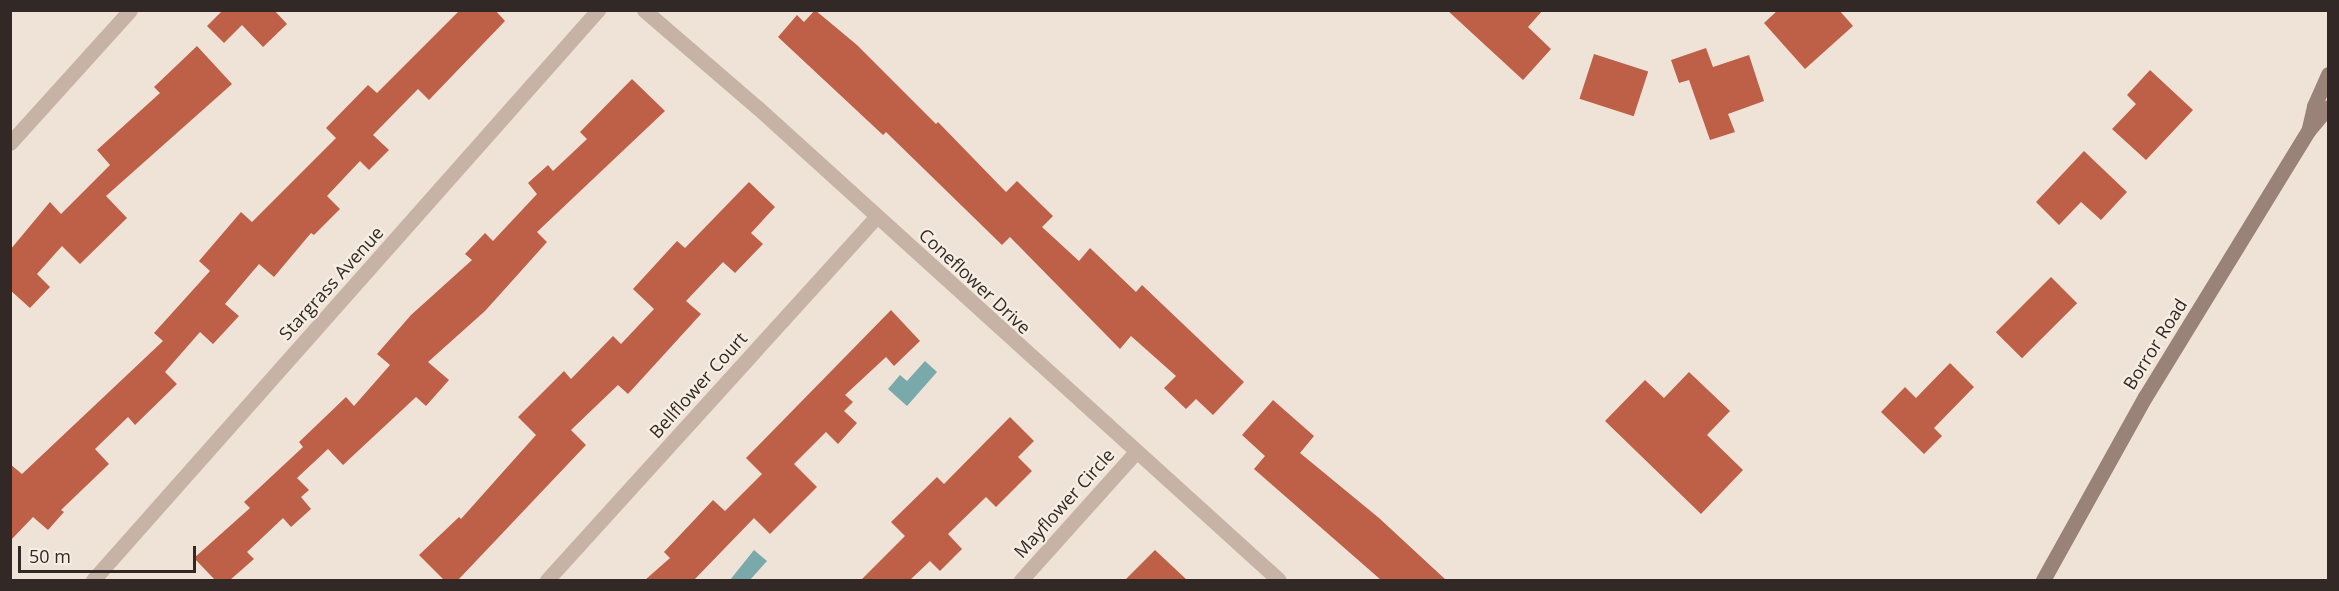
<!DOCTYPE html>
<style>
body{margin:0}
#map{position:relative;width:2339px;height:591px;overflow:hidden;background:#efe3d8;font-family:"Open Sans",sans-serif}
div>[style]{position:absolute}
.water>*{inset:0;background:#79a9aa}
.building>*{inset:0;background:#be6047;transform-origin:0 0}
.street>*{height:15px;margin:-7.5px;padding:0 7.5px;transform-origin:7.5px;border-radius:7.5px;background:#c6b3a5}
.secondary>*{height:15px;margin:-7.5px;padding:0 7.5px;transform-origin:7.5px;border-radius:7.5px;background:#998277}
span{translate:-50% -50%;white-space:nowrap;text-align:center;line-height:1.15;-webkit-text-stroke:4.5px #f7eee3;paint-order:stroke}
.street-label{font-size:18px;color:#322926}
.frame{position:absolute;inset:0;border:12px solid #322926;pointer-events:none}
.scale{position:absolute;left:18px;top:546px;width:178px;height:27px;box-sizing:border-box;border:3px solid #322926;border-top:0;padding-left:8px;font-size:18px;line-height:21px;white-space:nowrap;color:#322926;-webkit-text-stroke:4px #f7eee3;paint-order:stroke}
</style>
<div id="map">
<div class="water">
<div style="clip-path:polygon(925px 361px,937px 372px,907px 406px,888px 389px,900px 375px,907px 381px)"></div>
<div style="clip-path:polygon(754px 550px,767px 561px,750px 580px,730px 580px)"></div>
</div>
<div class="building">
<div style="clip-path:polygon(223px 10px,274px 10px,287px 24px,263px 47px,242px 25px,224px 43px,207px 26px)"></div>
<div style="clip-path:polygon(460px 10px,495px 10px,505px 21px,429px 100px,418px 89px,373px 135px,389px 150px,369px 170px,360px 161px,327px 196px,340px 209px,314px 235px,311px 233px,274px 277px,259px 264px,225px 304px,239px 316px,213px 344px,200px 332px,165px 372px,177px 384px,135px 425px,128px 417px,95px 449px,109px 464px,61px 510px,64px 512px,48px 530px,33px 517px,10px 541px,10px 464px,22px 474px,163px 341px,154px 333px,210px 271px,199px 261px,241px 212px,252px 222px,336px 138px,326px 128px,368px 85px,377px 93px)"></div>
<div style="clip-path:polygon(815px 10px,857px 45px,936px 124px,938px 122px,1006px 192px,1017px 181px,1053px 216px,1042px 227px,1079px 261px,1090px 248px,1136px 292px,1142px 285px,1244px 382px,1213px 415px,1196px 399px,1186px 409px,1164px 388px,1176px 376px,1131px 336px,1120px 349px,1010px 237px,1002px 245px,886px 132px,883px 135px,778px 37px,797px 15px,804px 22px)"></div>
<div style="clip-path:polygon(1447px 10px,1543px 10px,1528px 27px,1551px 49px,1523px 80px)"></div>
<div style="clip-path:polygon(1778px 10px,1839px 10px,1853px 26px,1805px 69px,1764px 23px)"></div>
<div style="clip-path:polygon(197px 46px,232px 84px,106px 196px,127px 218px,80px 264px,62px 246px,37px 274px,50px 287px,30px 308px,10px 290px,10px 250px,50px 202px,61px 214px,110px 165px,97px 150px,160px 93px,154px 87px)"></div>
<div style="clip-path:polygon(1706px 48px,1713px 67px,1749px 55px,1764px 101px,1728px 114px,1735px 132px,1710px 140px,1689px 80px,1679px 83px,1671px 60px)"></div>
<div style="left:1594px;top:54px;width:57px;height:47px;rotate:18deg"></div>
<div style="clip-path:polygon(2150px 70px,2193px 110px,2146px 160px,2112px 129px,2136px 104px,2127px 95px)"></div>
<div style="clip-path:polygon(632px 79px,665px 111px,537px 232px,547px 242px,485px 311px,428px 362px,449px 380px,426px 406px,416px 397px,343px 465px,328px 449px,297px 478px,309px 490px,301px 497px,311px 509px,291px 527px,283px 518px,247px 552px,254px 559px,230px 580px,215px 580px,194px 558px,250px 508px,244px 502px,303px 447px,299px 442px,346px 397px,354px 406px,390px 365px,377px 354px,411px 315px,472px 260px,465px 254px,485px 233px,493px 241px,537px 194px,528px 183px,548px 165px,553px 171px,587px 139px,580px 132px)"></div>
<div style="clip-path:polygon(2084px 151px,2127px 192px,2101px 220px,2081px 202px,2059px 225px,2036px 202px)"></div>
<div style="clip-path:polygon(749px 182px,775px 207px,751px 233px,763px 244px,735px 273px,723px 262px,686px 301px,701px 314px,628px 394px,618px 385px,571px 430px,586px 445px,458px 580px,444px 580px,419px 555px,459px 517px,461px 519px,536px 435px,518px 417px,564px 371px,571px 379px,613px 336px,621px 344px,654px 309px,633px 289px,677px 241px,685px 248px)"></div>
<div style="left:2051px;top:277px;width:37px;height:78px;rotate:45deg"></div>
<div style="clip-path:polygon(891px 310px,920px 341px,894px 366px,886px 357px,845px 395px,853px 402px,844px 411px,857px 423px,838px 444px,826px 432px,794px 464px,817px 487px,770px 534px,754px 518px,694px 580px,645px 580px,670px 558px,664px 552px,713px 500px,725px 511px,762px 474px,746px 458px)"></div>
<div style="clip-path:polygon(1950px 363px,1974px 387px,1934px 428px,1942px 436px,1924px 454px,1881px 412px,1905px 387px,1916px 398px)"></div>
<div style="clip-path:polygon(1689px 372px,1730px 411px,1707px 435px,1743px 470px,1701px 514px,1605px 421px,1645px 380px,1664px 398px)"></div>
<div style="clip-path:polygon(1273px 400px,1314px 436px,1300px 453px,1379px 518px,1446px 580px,1381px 580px,1254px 469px,1265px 456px,1242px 435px)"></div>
<div style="clip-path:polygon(1010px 417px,1034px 441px,1018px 457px,1032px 471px,996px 507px,986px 497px,948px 534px,962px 549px,940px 571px,930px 561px,910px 580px,861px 580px,905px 536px,891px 522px,937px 477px,944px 484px)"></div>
<div style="clip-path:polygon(1155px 550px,1187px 580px,1125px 580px)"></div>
</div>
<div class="street">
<div style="left:644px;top:10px;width:150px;rotate:40.7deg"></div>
<div style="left:758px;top:108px;width:703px;rotate:42.18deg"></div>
<div style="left:10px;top:143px;width:179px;rotate:-47.9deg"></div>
<div style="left:93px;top:580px;width:762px;rotate:-48.46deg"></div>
<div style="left:547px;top:580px;width:491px;rotate:-47.8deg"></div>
<div style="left:1021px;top:580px;width:172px;rotate:-48.1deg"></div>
</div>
<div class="secondary">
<div style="left:2309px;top:128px;width:23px;rotate:-77deg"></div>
<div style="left:2314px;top:106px;width:35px;rotate:-66deg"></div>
<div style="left:2043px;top:580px;width:210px;rotate:-60.9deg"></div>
<div style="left:2145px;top:397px;width:312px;rotate:-58.5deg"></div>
<div style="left:2308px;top:131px;width:31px;rotate:-50deg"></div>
</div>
<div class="street-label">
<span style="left:975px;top:281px;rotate:43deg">Coneflower Drive</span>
<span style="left:331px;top:283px;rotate:-48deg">Stargrass Avenue</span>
<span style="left:2155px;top:344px;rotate:-58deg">Borror Road</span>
<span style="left:698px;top:385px;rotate:-48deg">Bellflower Court</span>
<span style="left:1064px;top:503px;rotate:-48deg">Mayflower Circle</span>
</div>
<div class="frame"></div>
<div class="scale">50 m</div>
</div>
